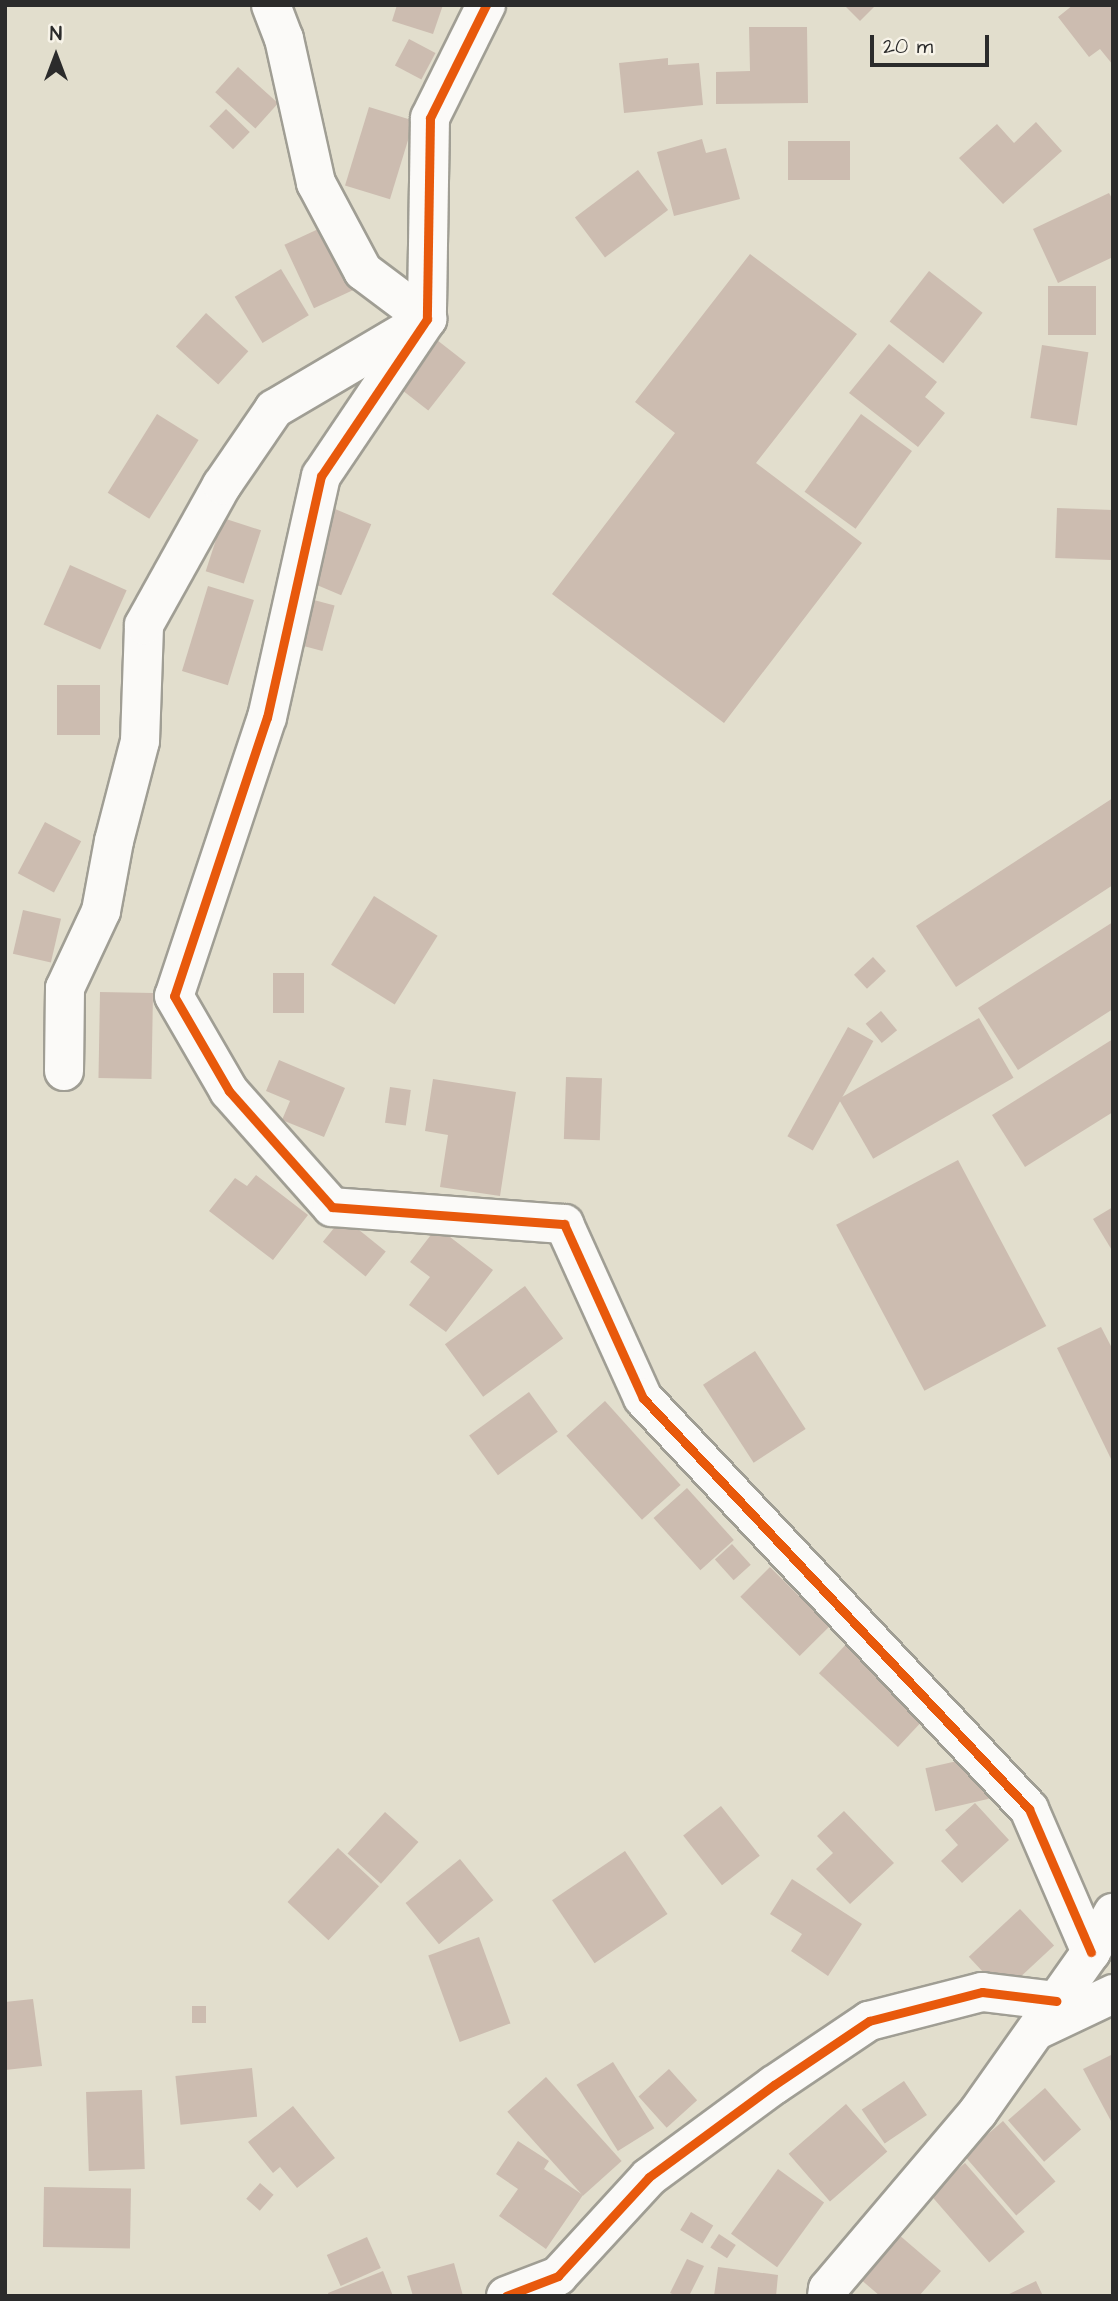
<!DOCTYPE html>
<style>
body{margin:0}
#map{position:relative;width:1118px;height:2301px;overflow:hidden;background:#e2decd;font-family:"Architects Daughter",sans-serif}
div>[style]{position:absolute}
.building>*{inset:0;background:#ccbcb0;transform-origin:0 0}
.roads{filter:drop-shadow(2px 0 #a09e94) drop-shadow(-2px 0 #a09e94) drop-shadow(0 2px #a09e94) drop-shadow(0 -2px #a09e94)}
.minor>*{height:38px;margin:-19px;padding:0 19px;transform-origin:19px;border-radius:19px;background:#fbfaf8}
.cycleway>*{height:9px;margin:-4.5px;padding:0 4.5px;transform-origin:4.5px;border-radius:4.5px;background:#e8590c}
span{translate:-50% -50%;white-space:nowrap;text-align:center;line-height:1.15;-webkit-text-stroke:5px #f7f3e8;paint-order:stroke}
.frame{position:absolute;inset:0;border:7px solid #2b2b2b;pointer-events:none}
.north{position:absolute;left:21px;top:21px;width:70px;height:70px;-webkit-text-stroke:5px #f7f3e8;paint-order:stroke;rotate:0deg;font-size:19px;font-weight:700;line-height:28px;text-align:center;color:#2b2b2b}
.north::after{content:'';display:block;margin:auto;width:24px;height:32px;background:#2b2b2b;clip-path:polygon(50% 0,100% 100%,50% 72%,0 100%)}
.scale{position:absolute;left:870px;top:35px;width:119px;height:32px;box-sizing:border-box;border:4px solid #2b2b2b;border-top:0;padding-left:9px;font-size:21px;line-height:24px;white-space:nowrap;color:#2b2b2b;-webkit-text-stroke:5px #f7f3e8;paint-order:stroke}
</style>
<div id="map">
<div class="building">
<div style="clip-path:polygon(397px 5px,443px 5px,433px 34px,392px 21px)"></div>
<div style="clip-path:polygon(844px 5px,876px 5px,860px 21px)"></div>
<div style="clip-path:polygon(1073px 5px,1109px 5px,1113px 10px,1113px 65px,1100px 49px,1089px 57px,1058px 17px)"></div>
<div style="clip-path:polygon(749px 27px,807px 27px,808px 103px,716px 104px,716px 72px,750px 71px)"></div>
<div style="left:409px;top:39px;width:30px;height:30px;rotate:28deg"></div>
<div style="clip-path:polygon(668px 58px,668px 65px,699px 63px,703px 105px,624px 113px,619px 63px)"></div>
<div style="left:238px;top:67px;width:54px;height:34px;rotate:42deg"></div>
<div style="left:369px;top:107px;width:47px;height:82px;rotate:17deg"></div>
<div style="left:226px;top:109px;width:33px;height:24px;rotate:44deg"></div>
<div style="clip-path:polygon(1036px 122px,1062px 151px,1003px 204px,959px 158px,997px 124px,1014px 143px)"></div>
<div style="clip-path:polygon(702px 139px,706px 153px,726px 148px,740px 199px,674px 216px,657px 152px)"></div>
<div style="left:788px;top:141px;width:62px;height:39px"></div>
<div style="left:638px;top:170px;width:50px;height:79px;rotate:53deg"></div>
<div style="clip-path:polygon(1109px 193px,1113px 200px,1113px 257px,1058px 283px,1033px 229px)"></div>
<div style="left:327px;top:225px;width:70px;height:47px;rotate:65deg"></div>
<div style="clip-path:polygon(750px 254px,857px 334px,756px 463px,862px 543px,724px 723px,552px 594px,675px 433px,635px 402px)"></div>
<div style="left:281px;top:269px;width:54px;height:54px;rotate:59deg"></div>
<div style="left:929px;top:271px;width:68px;height:64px;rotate:38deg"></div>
<div style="left:1048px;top:286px;width:48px;height:49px"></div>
<div style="left:206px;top:313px;width:57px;height:45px;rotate:42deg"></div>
<div style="left:428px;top:333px;width:48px;height:61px;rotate:38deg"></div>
<div style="clip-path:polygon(889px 344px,937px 382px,925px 397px,945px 413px,918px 447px,849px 393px)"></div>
<div style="left:1042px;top:345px;width:47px;height:74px;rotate:9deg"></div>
<div style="left:157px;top:414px;width:49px;height:93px;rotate:32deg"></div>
<div style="left:861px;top:414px;width:63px;height:96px;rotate:36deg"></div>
<div style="left:328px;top:506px;width:47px;height:77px;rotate:23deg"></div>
<div style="left:1057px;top:508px;width:56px;height:50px;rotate:2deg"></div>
<div style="left:223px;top:518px;width:40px;height:56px;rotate:18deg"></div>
<div style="left:70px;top:565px;width:62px;height:65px;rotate:24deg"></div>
<div style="left:208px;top:586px;width:48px;height:89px;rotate:17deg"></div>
<div style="left:295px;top:595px;width:41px;height:47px;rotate:15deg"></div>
<div style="left:100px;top:685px;width:50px;height:43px;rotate:90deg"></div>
<div style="clip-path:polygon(1113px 798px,1113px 885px,956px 987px,916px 926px)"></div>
<div style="left:45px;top:822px;width:41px;height:58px;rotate:28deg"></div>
<div style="left:374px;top:896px;width:75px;height:81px;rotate:32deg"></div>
<div style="left:23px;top:910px;width:39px;height:45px;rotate:13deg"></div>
<div style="clip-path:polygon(1113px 922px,1113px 1009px,1018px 1070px,978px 1008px)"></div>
<div style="left:873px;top:957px;width:19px;height:26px;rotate:47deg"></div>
<div style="left:304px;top:973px;width:40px;height:31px;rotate:90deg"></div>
<div style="left:100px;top:992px;width:53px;height:86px;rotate:1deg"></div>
<div style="left:881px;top:1011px;width:25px;height:20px;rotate:50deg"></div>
<div style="left:979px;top:1018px;width:69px;height:162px;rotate:60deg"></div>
<div style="left:848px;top:1027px;width:29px;height:125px;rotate:29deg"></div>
<div style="clip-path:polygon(1113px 1039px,1113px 1112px,1025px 1167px,992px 1115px)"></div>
<div style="clip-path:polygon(279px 1060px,345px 1088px,324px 1137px,282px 1120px,290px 1101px,266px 1091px)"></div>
<div style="left:566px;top:1077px;width:36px;height:62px;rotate:2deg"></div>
<div style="clip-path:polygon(433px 1079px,516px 1092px,500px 1196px,440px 1187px,448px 1135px,425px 1131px)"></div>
<div style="left:390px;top:1087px;width:21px;height:36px;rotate:8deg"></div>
<div style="left:958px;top:1160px;width:188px;height:138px;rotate:62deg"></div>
<div style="clip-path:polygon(256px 1175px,308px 1215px,273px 1260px,209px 1211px,235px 1178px,247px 1186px)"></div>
<div style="clip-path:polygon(1113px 1207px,1113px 1252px,1093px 1219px)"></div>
<div style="left:343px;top:1217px;width:55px;height:32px;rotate:39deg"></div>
<div style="clip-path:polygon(437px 1227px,493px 1270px,446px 1332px,409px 1305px,430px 1277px,410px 1262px)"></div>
<div style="left:525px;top:1286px;width:65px;height:99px;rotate:54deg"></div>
<div style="clip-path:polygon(1101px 1327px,1113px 1350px,1113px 1463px,1057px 1348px)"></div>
<div style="left:755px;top:1351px;width:93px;height:62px;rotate:57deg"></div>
<div style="left:529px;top:1392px;width:49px;height:74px;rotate:54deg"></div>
<div style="left:605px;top:1401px;width:113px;height:52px;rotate:48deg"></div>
<div style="left:687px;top:1488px;width:70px;height:45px;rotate:48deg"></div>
<div style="left:732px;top:1544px;width:28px;height:23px;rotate:48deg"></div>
<div style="left:770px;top:1567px;width:84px;height:42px;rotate:45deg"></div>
<div style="left:851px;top:1639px;width:108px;height:47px;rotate:43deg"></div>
<div style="left:979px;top:1756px;width:44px;height:55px;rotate:77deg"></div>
<div style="clip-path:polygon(975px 1803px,1009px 1840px,962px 1883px,941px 1861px,958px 1845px,945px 1830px)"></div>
<div style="left:721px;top:1806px;width:63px;height:48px;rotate:52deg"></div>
<div style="clip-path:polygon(844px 1811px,894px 1863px,850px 1904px,816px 1869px,833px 1853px,817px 1836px)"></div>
<div style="left:385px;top:1812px;width:45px;height:56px;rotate:42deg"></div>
<div style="left:338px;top:1848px;width:56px;height:74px;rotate:43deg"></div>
<div style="left:625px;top:1851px;width:76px;height:88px;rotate:56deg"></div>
<div style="left:460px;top:1859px;width:53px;height:70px;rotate:51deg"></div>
<div style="clip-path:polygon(792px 1879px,862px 1924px,828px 1976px,791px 1951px,802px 1934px,770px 1914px)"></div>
<div style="left:1020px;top:1909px;width:50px;height:70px;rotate:47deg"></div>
<div style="left:479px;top:1937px;width:92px;height:54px;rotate:70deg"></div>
<div style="clip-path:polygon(33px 1999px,42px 2066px,5px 2070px,5px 2002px)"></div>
<div style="left:192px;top:2006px;width:14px;height:17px"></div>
<div style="clip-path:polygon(1113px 2054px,1113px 2119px,1111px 2121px,1083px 2069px)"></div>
<div style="left:613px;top:2062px;width:78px;height:43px;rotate:58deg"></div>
<div style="left:252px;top:2068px;width:49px;height:77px;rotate:84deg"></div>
<div style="left:669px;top:2069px;width:42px;height:41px;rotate:48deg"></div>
<div style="left:546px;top:2077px;width:113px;height:52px;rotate:48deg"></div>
<div style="left:904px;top:2081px;width:41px;height:51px;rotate:56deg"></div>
<div style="left:1045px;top:2088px;width:55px;height:49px;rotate:49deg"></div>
<div style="left:142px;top:2090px;width:79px;height:56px;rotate:88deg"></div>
<div style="left:846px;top:2104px;width:63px;height:76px;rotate:49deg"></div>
<div style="clip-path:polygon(293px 2106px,335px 2158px,297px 2188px,280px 2167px,273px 2173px,248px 2142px)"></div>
<div style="left:1003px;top:2121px;width:80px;height:52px;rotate:49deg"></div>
<div style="clip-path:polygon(518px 2141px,549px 2161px,544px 2169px,583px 2195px,546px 2249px,499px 2216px,518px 2189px,496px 2174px)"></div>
<div style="left:965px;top:2163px;width:91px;height:47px;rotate:49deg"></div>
<div style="left:778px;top:2169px;width:57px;height:80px;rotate:36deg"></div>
<div style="left:260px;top:2183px;width:18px;height:21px;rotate:41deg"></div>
<div style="left:44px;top:2187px;width:87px;height:60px;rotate:1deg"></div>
<div style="left:691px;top:2212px;width:26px;height:21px;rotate:31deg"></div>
<div style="left:719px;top:2234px;width:20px;height:16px;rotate:33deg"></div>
<div style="clip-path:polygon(898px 2234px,941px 2271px,919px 2296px,880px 2296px,859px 2278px)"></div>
<div style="left:367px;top:2237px;width:34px;height:44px;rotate:66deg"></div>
<div style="clip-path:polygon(687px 2259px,704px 2266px,689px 2296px,677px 2296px,670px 2293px)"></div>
<div style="clip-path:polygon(454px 2263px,463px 2296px,413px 2296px,407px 2276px)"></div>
<div style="clip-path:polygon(718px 2267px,778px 2275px,776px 2296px,714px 2296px)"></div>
<div style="clip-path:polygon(383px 2271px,393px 2296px,329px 2296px,328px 2293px)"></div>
<div style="clip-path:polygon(1036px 2281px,1043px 2296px,1005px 2296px)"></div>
</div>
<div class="roads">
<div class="minor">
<div style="left:486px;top:5px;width:126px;rotate:116.4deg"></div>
<div style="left:430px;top:118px;width:201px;rotate:90.9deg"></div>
<div style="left:427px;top:319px;width:189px;rotate:124deg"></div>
<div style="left:321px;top:476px;width:247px;rotate:102.6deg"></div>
<div style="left:267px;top:717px;width:294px;rotate:108.4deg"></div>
<div style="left:174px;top:996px;width:110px;rotate:59.9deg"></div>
<div style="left:229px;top:1091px;width:155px;rotate:48.4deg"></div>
<div style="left:332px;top:1207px;width:233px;rotate:4.2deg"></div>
<div style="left:564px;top:1224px;width:191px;rotate:65.6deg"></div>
<div style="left:643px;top:1398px;width:564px;rotate:46.8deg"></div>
<div style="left:1029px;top:1809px;width:156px;rotate:66.6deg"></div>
<div style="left:64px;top:1071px;width:83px;rotate:-89.3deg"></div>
<div style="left:65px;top:988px;width:85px;rotate:-64.9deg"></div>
<div style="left:101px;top:911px;width:71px;rotate:-79.5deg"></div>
<div style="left:114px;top:841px;width:103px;rotate:-75.4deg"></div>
<div style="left:140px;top:741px;width:116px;rotate:-88deg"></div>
<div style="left:144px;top:625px;width:160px;rotate:-60.9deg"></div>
<div style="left:222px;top:485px;width:92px;rotate:-55.6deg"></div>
<div style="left:274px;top:409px;width:178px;rotate:-30.5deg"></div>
<div style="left:427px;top:319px;width:80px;rotate:-143.1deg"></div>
<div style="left:363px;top:271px;width:100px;rotate:-118.1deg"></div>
<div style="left:316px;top:183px;width:148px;rotate:-102.5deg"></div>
<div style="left:284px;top:39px;width:36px;rotate:-111deg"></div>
<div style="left:1037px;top:2030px;width:84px;rotate:-25.3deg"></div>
<div style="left:506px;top:2296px;width:56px;rotate:-21deg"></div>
<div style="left:558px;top:2276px;width:134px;rotate:-47.4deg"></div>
<div style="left:649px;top:2177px;width:155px;rotate:-36.4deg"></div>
<div style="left:774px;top:2085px;width:115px;rotate:-34deg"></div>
<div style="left:869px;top:2021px;width:117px;rotate:-14.4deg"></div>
<div style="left:982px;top:1992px;width:75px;rotate:6.9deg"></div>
<div style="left:827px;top:2296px;width:7px;rotate:-82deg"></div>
<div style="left:828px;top:2289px;width:232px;rotate:-49.7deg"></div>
<div style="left:978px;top:2112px;width:196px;rotate:-54.8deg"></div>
<div style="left:1091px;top:1952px;width:45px;rotate:-60.6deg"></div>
</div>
</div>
<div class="cycleway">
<div style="left:486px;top:5px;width:126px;rotate:116.4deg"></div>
<div style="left:430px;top:118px;width:201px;rotate:90.9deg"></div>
<div style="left:427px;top:319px;width:189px;rotate:124deg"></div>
<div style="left:321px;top:476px;width:247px;rotate:102.6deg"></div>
<div style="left:267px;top:717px;width:294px;rotate:108.4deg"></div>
<div style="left:174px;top:996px;width:110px;rotate:59.9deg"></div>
<div style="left:229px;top:1091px;width:155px;rotate:48.4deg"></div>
<div style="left:332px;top:1207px;width:233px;rotate:4.2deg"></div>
<div style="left:564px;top:1224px;width:191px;rotate:65.6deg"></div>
<div style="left:643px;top:1398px;width:564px;rotate:46.8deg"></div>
<div style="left:1029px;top:1809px;width:156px;rotate:66.6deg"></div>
<div style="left:506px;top:2296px;width:56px;rotate:-21deg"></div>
<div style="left:558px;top:2276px;width:134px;rotate:-47.4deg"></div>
<div style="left:649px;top:2177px;width:155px;rotate:-36.4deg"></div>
<div style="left:774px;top:2085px;width:115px;rotate:-34deg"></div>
<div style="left:869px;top:2021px;width:117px;rotate:-14.4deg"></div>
<div style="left:982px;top:1992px;width:75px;rotate:6.9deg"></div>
</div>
<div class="frame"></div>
<div class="north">N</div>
<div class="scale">20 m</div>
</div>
